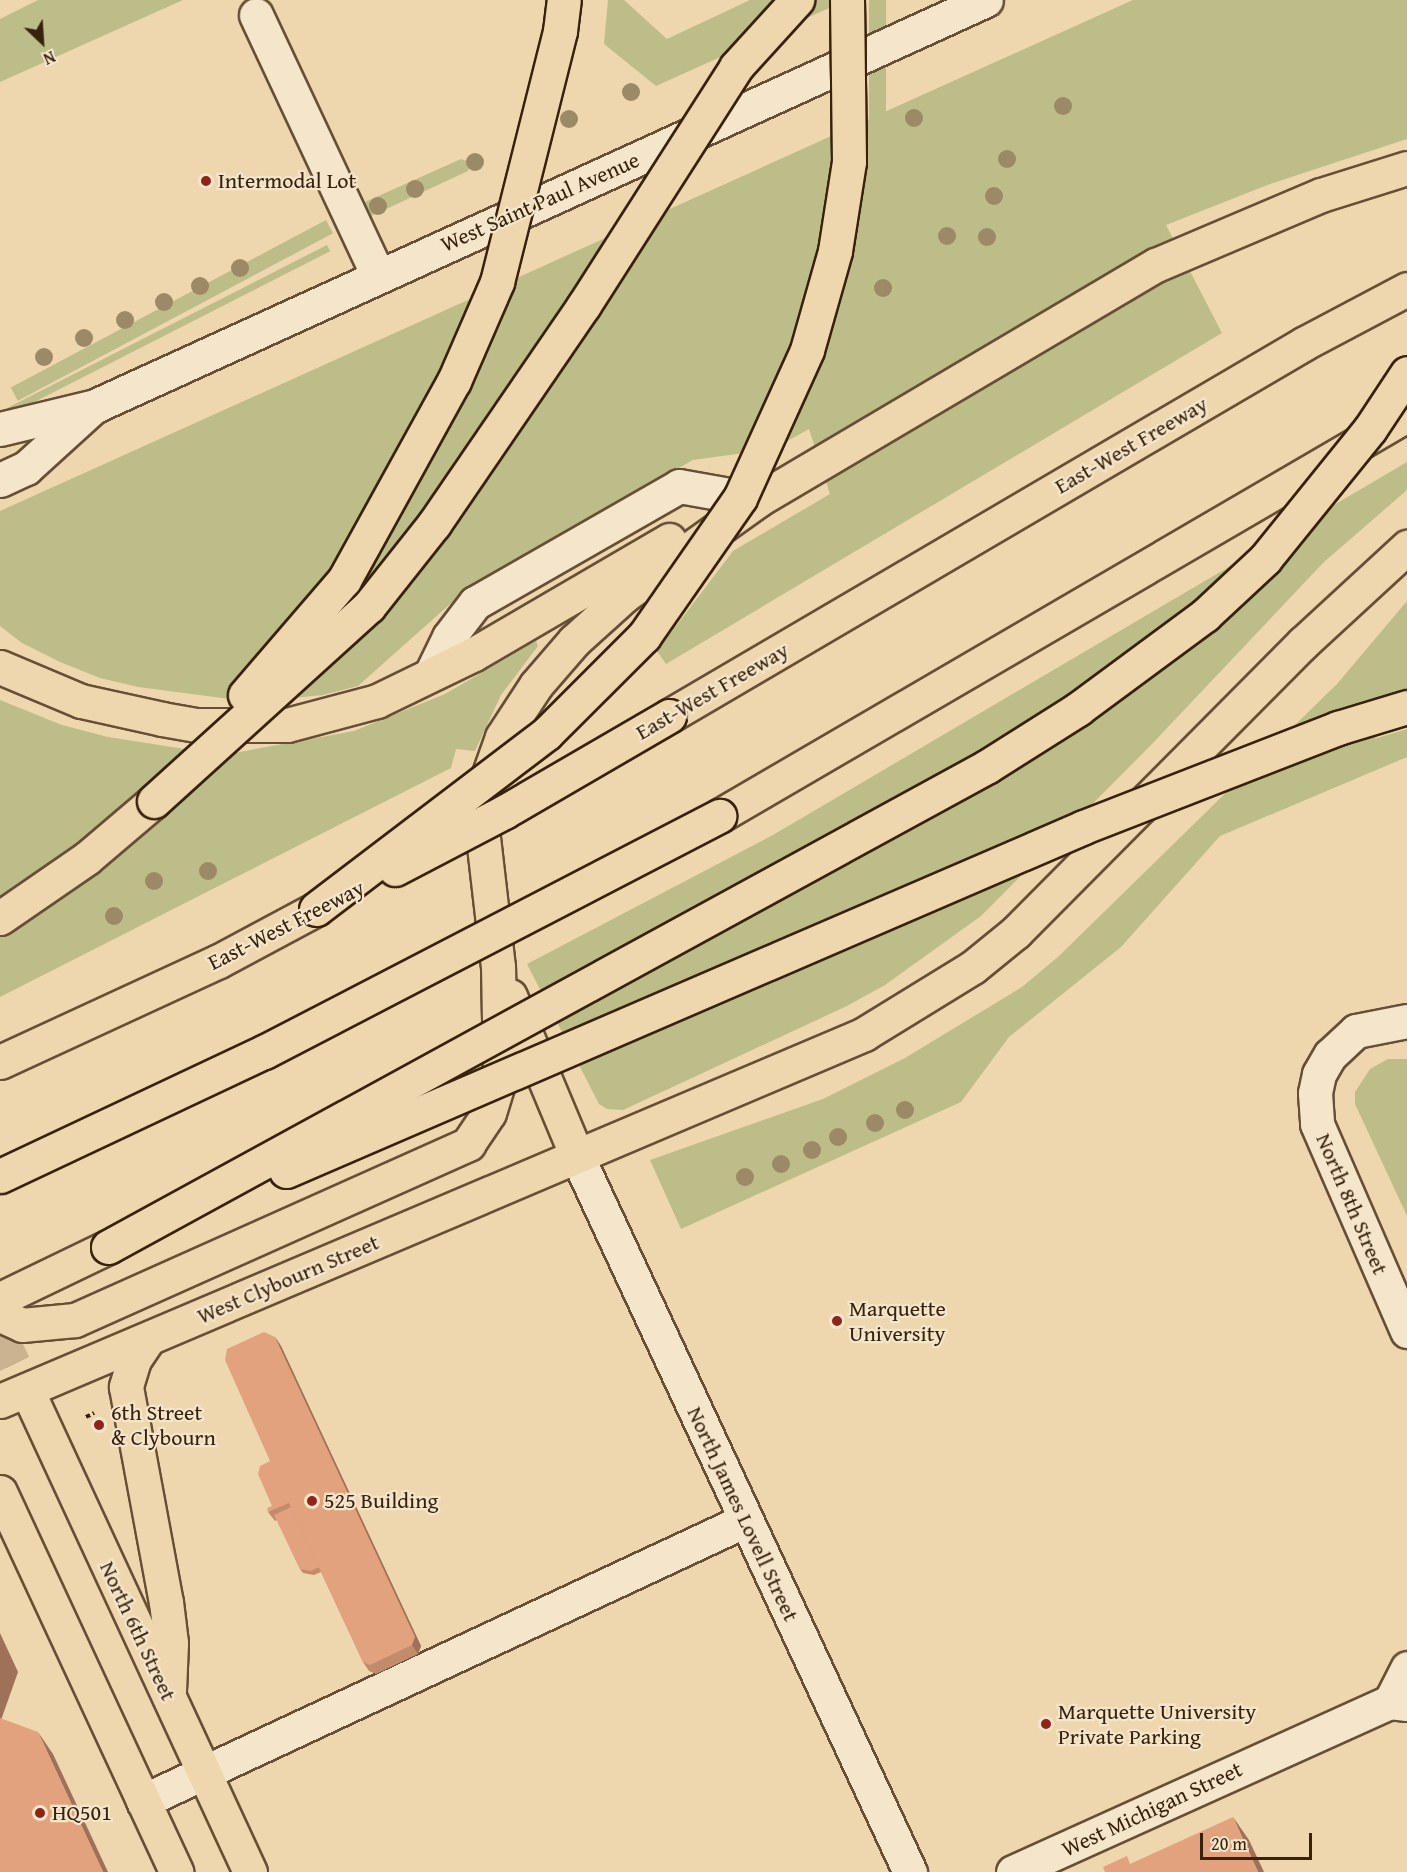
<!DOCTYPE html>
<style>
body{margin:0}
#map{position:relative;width:1407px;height:1872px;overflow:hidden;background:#eed7af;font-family:"Gentium Book Plus",serif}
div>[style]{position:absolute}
.green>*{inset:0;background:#bcbd88;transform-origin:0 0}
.major-tunnel>*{height:33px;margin-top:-16.5px;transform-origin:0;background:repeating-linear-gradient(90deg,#cab38e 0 33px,transparent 0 49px)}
.path>*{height:4px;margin-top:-2px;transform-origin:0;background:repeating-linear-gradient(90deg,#38220c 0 4.5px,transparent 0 7.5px)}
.roads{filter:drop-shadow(2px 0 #664f35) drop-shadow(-2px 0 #664f35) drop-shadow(0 2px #664f35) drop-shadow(0 -2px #664f35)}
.minor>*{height:33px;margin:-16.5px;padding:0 16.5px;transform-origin:16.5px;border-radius:16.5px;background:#f4e5cb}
.major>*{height:33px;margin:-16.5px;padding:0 16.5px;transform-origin:16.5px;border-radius:16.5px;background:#eed7af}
.highway>*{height:33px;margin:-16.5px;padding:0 16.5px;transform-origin:16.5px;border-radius:16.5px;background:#eed7af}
.bridges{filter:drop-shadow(2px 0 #38220c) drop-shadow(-2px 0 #38220c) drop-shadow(0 2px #38220c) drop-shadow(0 -2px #38220c)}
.highway-bridge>*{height:33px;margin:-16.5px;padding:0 16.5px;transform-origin:16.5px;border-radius:16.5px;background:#eed7af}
.trees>*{width:18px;height:18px;margin:-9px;border-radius:50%;background:#9c8966}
.wall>*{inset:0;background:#c28b6c}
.shaded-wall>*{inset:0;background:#9e7158}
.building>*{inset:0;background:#e2a27e}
.dots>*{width:16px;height:16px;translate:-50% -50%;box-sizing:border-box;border:3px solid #f4e5cb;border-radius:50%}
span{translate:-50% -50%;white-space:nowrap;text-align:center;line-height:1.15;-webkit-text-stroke:4.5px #f4e5cb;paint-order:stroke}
.poi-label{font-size:22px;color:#38220c}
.left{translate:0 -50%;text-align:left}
.street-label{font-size:22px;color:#38220c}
.north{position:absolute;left:12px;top:12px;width:60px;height:60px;-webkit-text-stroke:4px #f4e5cb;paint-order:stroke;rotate:155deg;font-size:16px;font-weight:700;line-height:24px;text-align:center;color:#38220c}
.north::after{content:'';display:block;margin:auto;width:21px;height:27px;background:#38220c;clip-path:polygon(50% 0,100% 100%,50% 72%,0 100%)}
.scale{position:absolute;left:1200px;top:1833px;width:112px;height:27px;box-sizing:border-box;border:3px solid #38220c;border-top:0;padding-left:8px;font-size:18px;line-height:21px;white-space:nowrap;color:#38220c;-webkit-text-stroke:4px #f4e5cb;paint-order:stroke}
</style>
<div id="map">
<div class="green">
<div style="clip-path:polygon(38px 0,183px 0,0 82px,0 19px)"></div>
<div style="clip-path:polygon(608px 0,624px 0,667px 39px,750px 0,847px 0,656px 86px,604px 44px)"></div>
<div style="left:869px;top:0;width:17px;height:534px"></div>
<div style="clip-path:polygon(1133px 0,1407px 0,1407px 139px,1270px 184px,1166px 225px,1222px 333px,666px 664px,657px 651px,733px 551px,830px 494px,809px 429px,773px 449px,693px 460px,490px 575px,458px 597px,358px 686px,323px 695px,253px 702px,138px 687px,100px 678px,60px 662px,22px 643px,0 626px,0 511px)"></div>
<div style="clip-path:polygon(461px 159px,470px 162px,468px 171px,371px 216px,365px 202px)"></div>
<div style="left:326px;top:220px;width:15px;height:357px;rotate:62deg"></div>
<div style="left:327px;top:245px;width:7px;height:359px;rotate:63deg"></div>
<div style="clip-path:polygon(1407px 462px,1407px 490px,1324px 562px,1151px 745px,981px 916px,885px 985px,847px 1006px,623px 1110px,607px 1109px,599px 1104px,527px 964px,773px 835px)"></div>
<div style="clip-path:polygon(1407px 601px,1407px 706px,1374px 739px,1407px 729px,1407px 757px,1220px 836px,1121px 947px,1009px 1037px,961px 1102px,681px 1229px,650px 1160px,823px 1099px,905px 1058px,1022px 987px,1059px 956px,1337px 684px)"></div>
<div style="clip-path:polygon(536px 641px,538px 646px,501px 695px,475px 751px,456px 749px,451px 768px,0 997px,0 700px,62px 725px,108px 737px,223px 755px,354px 731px,445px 694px)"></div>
<div style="clip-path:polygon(1388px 1059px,1407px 1059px,1407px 1216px,1355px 1104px,1355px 1092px,1370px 1069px)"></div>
</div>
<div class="major-tunnel">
<div style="left:0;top:1334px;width:62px;rotate:64.3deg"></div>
</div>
<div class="path">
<div style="left:86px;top:1417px;width:9px;rotate:-27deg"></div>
</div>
<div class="roads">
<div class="minor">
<div style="left:256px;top:15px;width:288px;rotate:64.9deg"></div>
<div style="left:0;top:429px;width:98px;rotate:-13.6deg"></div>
<div style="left:95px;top:406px;width:979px;rotate:-24.5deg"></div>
<div style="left:0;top:480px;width:29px;rotate:-25deg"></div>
<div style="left:26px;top:468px;width:89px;rotate:-42.3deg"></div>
<div style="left:431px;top:674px;width:41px;rotate:-64.1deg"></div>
<div style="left:449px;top:637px;width:43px;rotate:-52.6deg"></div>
<div style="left:475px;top:603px;width:235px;rotate:-29.8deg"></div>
<div style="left:679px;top:486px;width:80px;rotate:10deg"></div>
<div style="left:1407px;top:1021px;width:52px;rotate:168.9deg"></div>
<div style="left:1356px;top:1031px;width:35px;rotate:137deg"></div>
<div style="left:1330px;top:1055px;width:22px;rotate:120deg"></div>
<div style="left:1319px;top:1074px;width:19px;rotate:102deg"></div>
<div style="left:1315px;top:1093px;width:31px;rotate:86deg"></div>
<div style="left:1317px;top:1124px;width:226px;rotate:66.5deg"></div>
<div style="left:577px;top:1156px;width:790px;rotate:65.06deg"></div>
<div style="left:1390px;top:1702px;width:38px;rotate:-63deg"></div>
<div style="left:143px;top:1801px;width:665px;rotate:-24.99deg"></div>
<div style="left:1013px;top:1872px;width:414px;rotate:-24.3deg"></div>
<div style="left:1390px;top:1702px;width:17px;rotate:7deg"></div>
</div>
<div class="major">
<div style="left:148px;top:1339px;width:25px;rotate:124deg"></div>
<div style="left:134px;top:1360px;width:28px;rotate:107deg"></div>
<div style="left:126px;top:1387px;width:219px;rotate:79.5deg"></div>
<div style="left:166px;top:1602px;width:41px;rotate:83deg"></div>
<div style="left:171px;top:1643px;width:47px;rotate:92.4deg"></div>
<div style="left:27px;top:1390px;width:531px;rotate:65.17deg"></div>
<div style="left:0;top:1401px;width:627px;rotate:-23.01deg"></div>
<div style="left:0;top:1492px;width:419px;rotate:65.1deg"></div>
</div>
<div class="highway">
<div style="left:0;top:667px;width:88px;rotate:22.8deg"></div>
<div style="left:81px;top:701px;width:83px;rotate:12.5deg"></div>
<div style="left:162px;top:719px;width:36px;rotate:10deg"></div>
<div style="left:197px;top:725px;width:90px"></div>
<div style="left:287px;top:725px;width:93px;rotate:-14.9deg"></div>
<div style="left:377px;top:701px;width:108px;rotate:-25.9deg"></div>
<div style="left:474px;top:654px;width:226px;rotate:-30.3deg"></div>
<div style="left:669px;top:716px;width:737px;rotate:-30.39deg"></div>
<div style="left:1305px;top:343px;width:115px;rotate:-27.9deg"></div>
<div style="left:719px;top:816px;width:796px;rotate:-30.24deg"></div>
<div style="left:0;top:918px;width:106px;rotate:-34.6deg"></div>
<div style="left:87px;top:858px;width:88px;rotate:-40.4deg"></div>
<div style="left:510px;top:996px;width:173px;rotate:67.3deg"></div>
<div style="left:577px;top:1156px;width:312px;rotate:-23deg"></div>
<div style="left:864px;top:1034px;width:128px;rotate:-31.6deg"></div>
<div style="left:973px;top:967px;width:55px;rotate:-39.1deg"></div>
<div style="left:1016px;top:932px;width:407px;rotate:-45.2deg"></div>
<div style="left:1303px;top:643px;width:142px;rotate:-42.7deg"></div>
<div style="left:0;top:1062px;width:241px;rotate:-24.8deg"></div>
<div style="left:219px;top:961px;width:110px;rotate:-28.2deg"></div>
<div style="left:0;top:1299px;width:120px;rotate:-25.7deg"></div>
<div style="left:0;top:1315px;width:24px;rotate:24deg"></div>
<div style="left:22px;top:1325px;width:53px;rotate:-5.4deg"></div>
<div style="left:75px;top:1320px;width:431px;rotate:-24.1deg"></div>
<div style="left:468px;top:1144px;width:37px;rotate:-56deg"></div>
<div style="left:489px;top:1113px;width:37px;rotate:-73deg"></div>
<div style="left:500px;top:1078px;width:111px;rotate:-91deg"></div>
<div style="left:498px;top:967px;width:166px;rotate:-96.6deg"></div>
<div style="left:479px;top:802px;width:69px;rotate:-70.5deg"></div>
<div style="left:502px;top:737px;width:62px;rotate:-56.8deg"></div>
<div style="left:536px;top:685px;width:58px;rotate:-49.2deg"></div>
<div style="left:574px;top:641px;width:69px;rotate:-42deg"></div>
<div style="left:625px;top:595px;width:163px;rotate:-35.5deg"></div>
<div style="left:758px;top:500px;width:462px;rotate:-30.6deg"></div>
<div style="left:1156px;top:265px;width:179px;rotate:-23deg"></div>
<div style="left:1321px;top:195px;width:90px;rotate:-17.4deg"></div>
</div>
</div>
<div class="bridges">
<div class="highway-bridge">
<div style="left:245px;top:695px;width:152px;rotate:-49.3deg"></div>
<div style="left:344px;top:580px;width:227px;rotate:-61.1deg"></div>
<div style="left:454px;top:381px;width:108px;rotate:-66.5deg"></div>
<div style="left:497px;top:282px;width:259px;rotate:-75.9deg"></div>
<div style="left:560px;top:31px;width:31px;rotate:-83deg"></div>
<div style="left:154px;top:801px;width:290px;rotate:-42.2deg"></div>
<div style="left:369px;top:606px;width:105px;rotate:-51.6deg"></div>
<div style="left:434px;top:524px;width:265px;rotate:-55.6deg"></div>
<div style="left:584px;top:305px;width:282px;rotate:-57.4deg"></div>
<div style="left:736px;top:67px;width:91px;rotate:-47.7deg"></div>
<div style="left:395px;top:869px;width:123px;rotate:-27.6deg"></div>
<div style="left:504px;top:812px;width:191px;rotate:-30.2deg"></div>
<div style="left:316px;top:909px;width:290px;rotate:-37.3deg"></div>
<div style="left:547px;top:733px;width:137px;rotate:-45deg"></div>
<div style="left:644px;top:636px;width:168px;rotate:-55.2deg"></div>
<div style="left:740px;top:498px;width:162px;rotate:-65.6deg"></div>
<div style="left:807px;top:350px;width:103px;rotate:-74.2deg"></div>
<div style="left:835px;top:251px;width:90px;rotate:-81.1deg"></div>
<div style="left:849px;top:162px;width:162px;rotate:-90.7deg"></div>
<div style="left:286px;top:1171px;width:869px;rotate:-23.32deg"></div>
<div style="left:1084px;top:827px;width:273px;rotate:-21.3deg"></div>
<div style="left:1338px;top:728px;width:72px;rotate:-16.9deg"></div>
<div style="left:0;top:1176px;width:292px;rotate:-25.2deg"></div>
<div style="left:264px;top:1052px;width:513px;rotate:-27.41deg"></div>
<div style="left:108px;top:1247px;width:1003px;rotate:-28.66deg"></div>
<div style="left:988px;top:766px;width:107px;rotate:-32.3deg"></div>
<div style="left:1078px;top:709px;width:158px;rotate:-36.5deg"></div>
<div style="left:1205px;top:615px;width:82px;rotate:-43deg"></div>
<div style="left:1265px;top:559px;width:167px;rotate:-51.1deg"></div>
<div style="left:1370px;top:429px;width:67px;rotate:-56.5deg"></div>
</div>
</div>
<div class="trees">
<div style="left:631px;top:92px"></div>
<div style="left:1063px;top:106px"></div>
<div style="left:914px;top:118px"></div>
<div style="left:569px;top:119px"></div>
<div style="left:1007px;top:159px"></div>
<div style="left:475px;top:162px"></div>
<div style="left:415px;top:189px"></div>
<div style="left:994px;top:196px"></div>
<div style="left:378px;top:206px"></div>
<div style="left:947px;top:236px"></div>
<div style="left:987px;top:237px"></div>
<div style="left:240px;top:268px"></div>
<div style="left:200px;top:286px"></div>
<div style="left:883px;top:288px"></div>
<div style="left:164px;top:302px"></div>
<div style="left:125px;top:320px"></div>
<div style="left:84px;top:338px"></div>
<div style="left:44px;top:357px"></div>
<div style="left:208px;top:871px"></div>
<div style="left:154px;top:881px"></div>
<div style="left:114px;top:916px"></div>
<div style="left:905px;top:1110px"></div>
<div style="left:875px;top:1123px"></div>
<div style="left:838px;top:1137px"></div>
<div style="left:812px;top:1150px"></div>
<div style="left:781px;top:1164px"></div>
<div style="left:745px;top:1177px"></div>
</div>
<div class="wall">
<div style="clip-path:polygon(275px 1337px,281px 1346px,421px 1646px,418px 1654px,376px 1674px,369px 1671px,363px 1662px,321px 1572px,314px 1575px,303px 1573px,300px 1569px,277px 1520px,275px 1521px,268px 1512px,272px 1506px,270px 1461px)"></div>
</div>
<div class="shaded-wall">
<div style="clip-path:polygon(275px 1337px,281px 1346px,421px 1646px,418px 1654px,412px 1645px)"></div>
<div style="clip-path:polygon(0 1633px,18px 1672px,0 1723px)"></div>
<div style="clip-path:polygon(38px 1732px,53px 1754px,108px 1872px,103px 1872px)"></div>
<div style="clip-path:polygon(1233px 1817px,1249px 1840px,1264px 1872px,1258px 1872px)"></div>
</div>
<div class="building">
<div style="clip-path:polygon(264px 1332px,275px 1337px,415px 1637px,412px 1645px,370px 1665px,363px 1662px,289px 1503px,268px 1512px,267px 1508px,272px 1506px,258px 1474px,260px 1466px,270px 1461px,225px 1360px,227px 1349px)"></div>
<div style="clip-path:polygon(291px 1507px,319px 1567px,311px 1571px,300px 1569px,274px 1515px)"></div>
<div style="clip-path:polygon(0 1718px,38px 1732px,103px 1872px,0 1872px)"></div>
<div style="clip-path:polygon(1233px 1817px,1258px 1872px,1105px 1872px,1103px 1867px,1127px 1856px,1130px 1864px)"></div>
</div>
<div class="dots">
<div style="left:206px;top:181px;background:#8f2418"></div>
<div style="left:837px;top:1321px;background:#8f2418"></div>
<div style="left:99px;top:1425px;background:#8f2418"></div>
<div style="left:312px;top:1501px;background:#8f2418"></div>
<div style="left:1046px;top:1724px;background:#8f2418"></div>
<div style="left:40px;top:1813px;background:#8f2418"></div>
</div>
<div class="poi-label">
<span class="left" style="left:218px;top:181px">Intermodal Lot</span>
<span class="left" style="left:849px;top:1321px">Marquette<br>University</span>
<span class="left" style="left:111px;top:1425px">6th Street<br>&amp; Clybourn</span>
<span class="left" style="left:324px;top:1501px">525 Building</span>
<span class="left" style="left:1058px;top:1724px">Marquette University<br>Private Parking</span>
<span class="left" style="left:52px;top:1813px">HQ501</span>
</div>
<div class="street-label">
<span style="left:540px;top:202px;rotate:-24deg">West Saint Paul Avenue</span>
<span style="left:1131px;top:445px;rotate:-30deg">East-West Freeway</span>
<span style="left:712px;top:691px;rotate:-30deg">East-West Freeway</span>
<span style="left:286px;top:925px;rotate:-27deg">East-West Freeway</span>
<span style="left:1352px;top:1204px;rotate:67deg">North 8th Street</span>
<span style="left:288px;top:1279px;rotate:-23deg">West Clybourn Street</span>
<span style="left:743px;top:1514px;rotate:65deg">North James Lovell Street</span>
<span style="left:138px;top:1631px;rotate:65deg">North 6th Street</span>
<span style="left:1152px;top:1809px;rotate:-25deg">West Michigan Street</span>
</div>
<div class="north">N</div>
<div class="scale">20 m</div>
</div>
